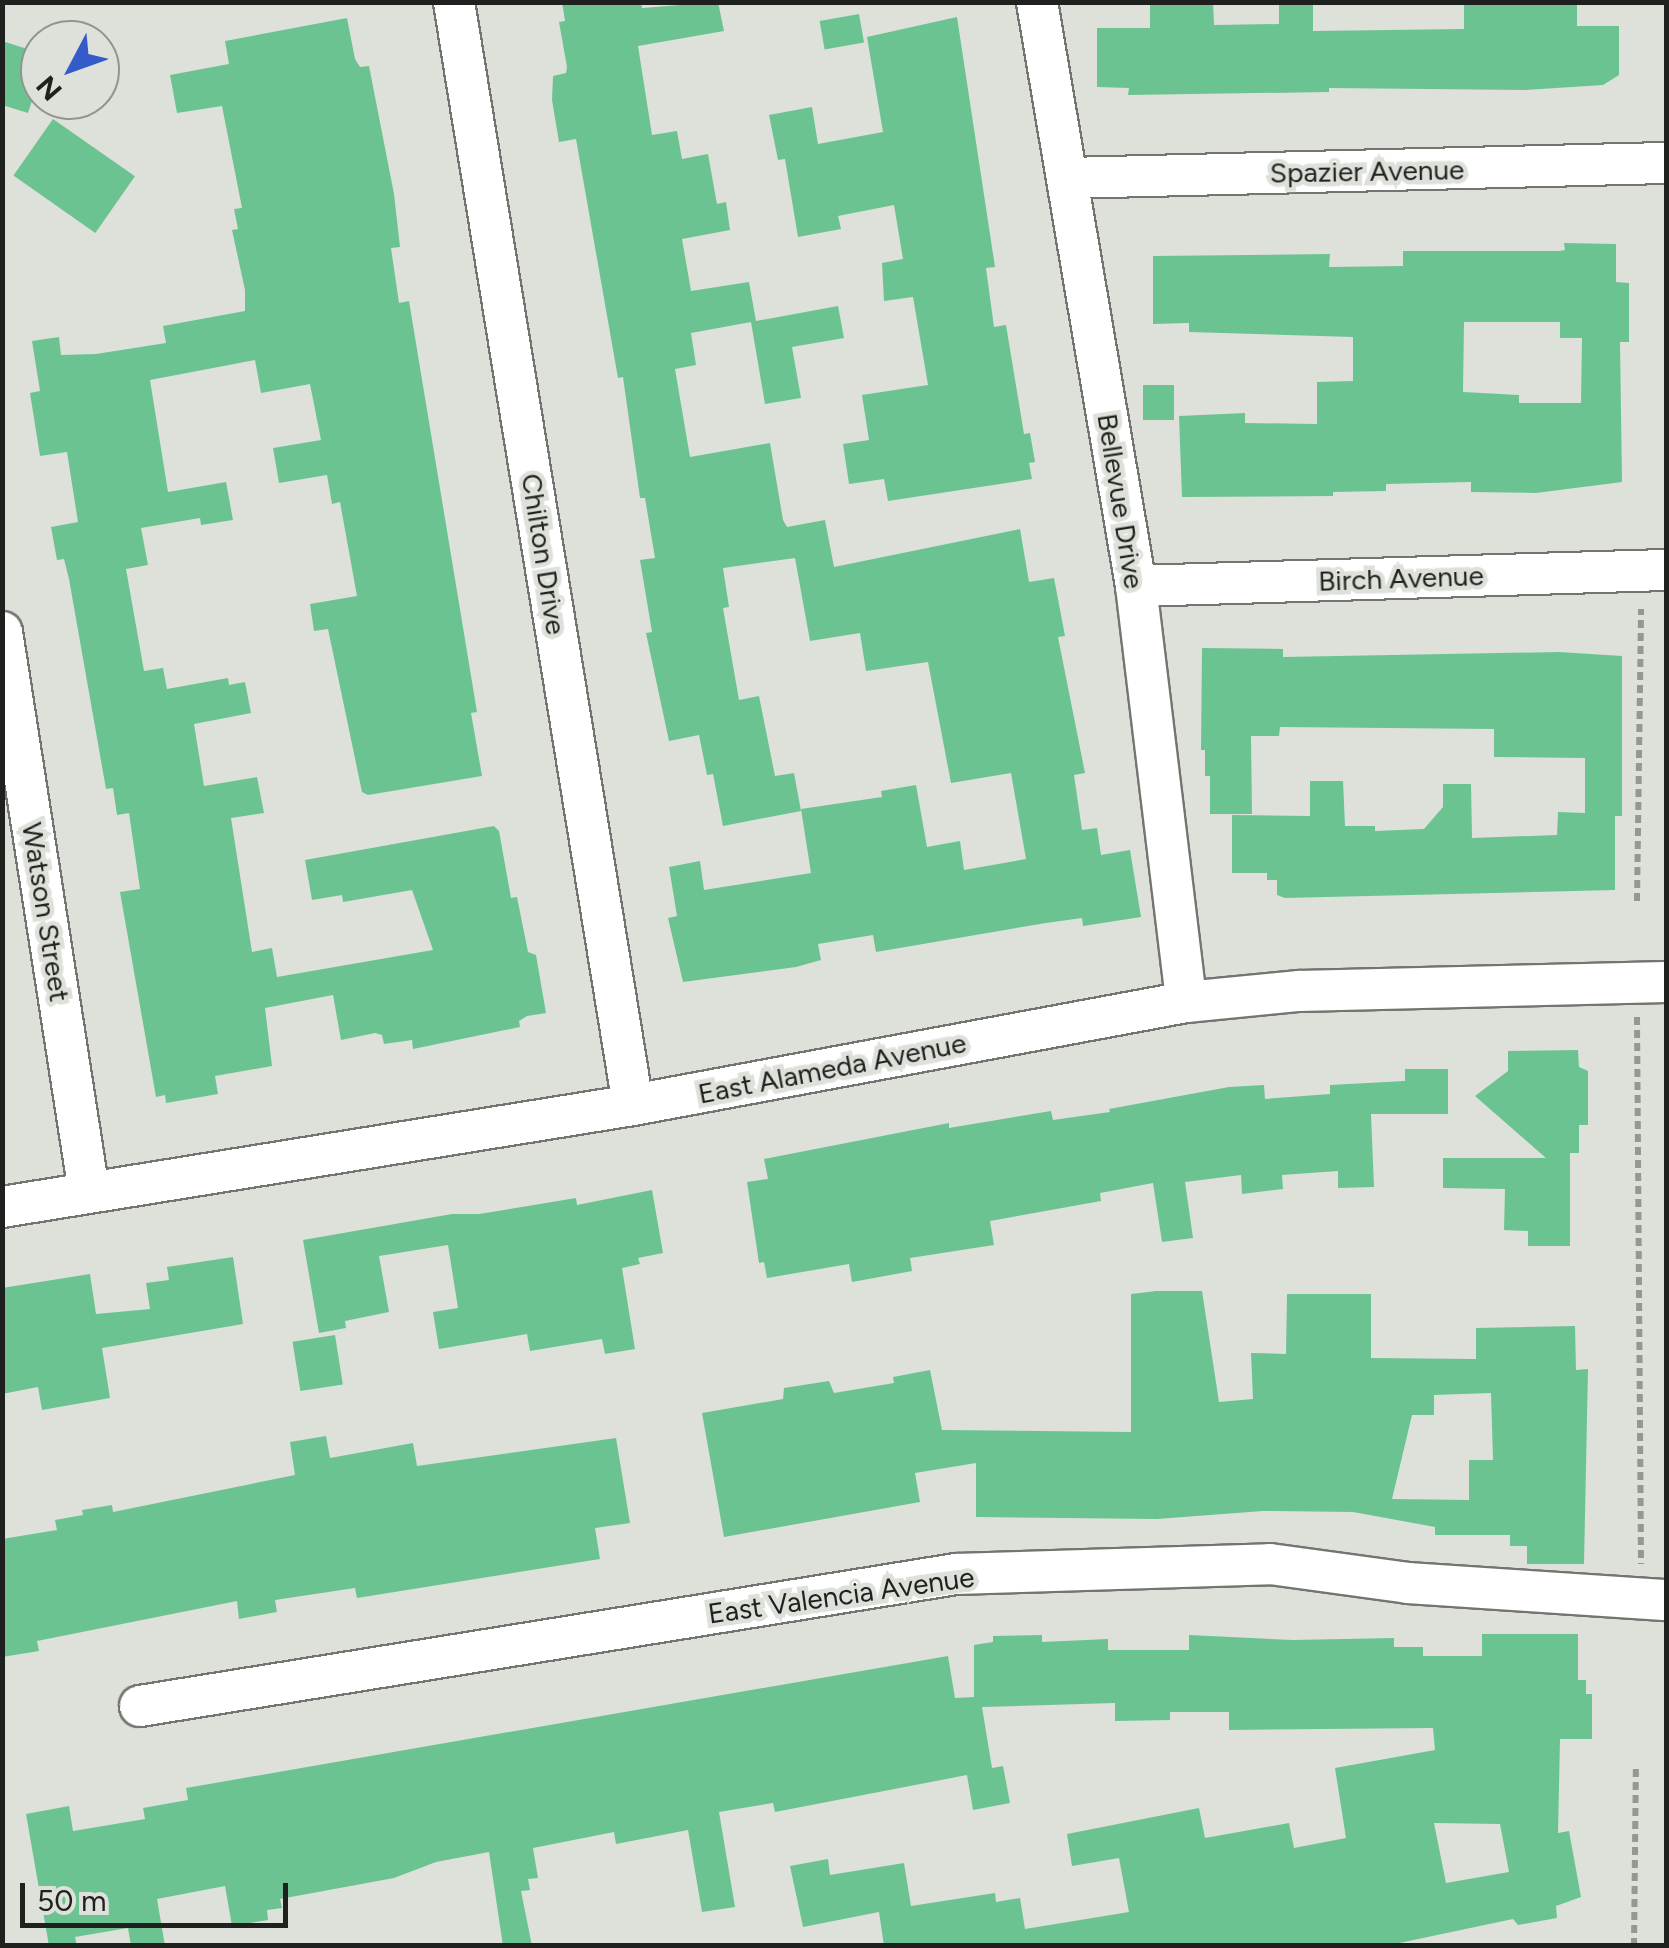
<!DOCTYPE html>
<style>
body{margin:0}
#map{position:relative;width:1669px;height:1948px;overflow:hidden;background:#dde1da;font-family:Figtree,sans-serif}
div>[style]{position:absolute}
.building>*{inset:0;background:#6cc392;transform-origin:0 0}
.path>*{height:6px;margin-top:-3px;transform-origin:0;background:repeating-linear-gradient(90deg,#949792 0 8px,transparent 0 13px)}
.roads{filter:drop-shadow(2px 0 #737670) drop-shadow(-2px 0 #737670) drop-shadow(0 2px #737670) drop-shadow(0 -2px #737670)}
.minor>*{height:40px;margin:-20px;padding:0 20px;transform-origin:20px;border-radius:20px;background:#fff}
span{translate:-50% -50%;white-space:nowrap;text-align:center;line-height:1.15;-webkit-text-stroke:9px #dde1da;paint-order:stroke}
.street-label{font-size:28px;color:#1f211e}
.frame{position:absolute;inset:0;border:5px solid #1f211e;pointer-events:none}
.north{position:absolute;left:20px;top:20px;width:100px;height:100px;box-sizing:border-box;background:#dde1da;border:2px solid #91948f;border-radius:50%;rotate:229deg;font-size:28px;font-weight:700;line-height:40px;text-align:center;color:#1f211e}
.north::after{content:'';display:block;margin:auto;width:35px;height:45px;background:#355aca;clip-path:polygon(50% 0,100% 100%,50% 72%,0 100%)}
.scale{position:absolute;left:20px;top:1883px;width:268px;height:45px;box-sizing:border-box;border:5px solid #1f211e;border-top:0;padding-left:12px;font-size:30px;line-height:35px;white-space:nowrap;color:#1f211e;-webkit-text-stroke:8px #dde1da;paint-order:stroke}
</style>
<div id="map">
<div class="building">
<div style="clip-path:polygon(562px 2px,641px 2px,642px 8px,718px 2px,724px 31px,638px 46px,652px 135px,677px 131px,682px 159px,708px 154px,717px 204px,726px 202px,730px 230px,682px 239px,691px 291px,749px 282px,756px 321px,838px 306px,844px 338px,792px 347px,801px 398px,765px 404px,751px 322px,691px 333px,696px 365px,675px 369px,690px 457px,770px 443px,783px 520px,787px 527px,825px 520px,834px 567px,1020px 529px,1029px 582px,1054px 578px,1065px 636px,1058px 637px,1085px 773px,1074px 775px,1082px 830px,1097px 828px,1101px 855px,1130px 850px,1141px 917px,1083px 926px,1082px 918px,1046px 923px,876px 952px,873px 935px,818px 944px,821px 960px,796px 967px,683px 982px,668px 918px,677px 916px,669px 867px,700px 861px,704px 890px,811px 873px,801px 809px,882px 797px,881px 791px,916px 785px,927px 847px,960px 841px,964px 870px,1026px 859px,1011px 773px,951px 783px,928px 662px,866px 671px,860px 633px,810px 641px,795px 558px,723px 568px,729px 607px,723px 608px,739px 700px,759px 696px,775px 776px,794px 773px,801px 811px,723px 826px,713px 774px,707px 775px,699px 735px,669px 741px,646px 633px,652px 632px,640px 560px,655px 558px,645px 498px,640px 498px,623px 377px,618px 378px,576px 139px,559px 142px,552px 100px,553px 76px,566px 73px,567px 67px,559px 22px,565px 21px)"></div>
<div style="clip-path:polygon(1150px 2px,1213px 2px,1214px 25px,1279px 24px,1279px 2px,1313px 2px,1313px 31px,1464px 29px,1464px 2px,1577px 2px,1577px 26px,1619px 26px,1619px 75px,1603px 85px,1525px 90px,1329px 88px,1329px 92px,1128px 95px,1129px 88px,1097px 87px,1097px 28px,1150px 28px)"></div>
<div style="left:859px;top:14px;width:29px;height:40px;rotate:80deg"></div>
<div style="clip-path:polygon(957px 17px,995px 267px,986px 268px,994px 327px,1006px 325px,1024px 434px,1030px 433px,1035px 462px,1029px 463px,1032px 479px,888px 501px,884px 479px,849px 484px,843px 444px,869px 440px,862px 395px,928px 385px,913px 297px,884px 301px,882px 263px,903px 259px,894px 205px,838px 216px,841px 229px,798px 237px,785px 159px,778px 160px,769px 115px,812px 107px,818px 144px,883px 132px,867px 37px)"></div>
<div style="clip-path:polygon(347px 18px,355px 59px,360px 67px,369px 66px,394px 194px,400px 247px,391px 248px,399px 303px,409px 301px,477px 712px,471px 713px,482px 776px,368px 795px,362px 792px,328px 629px,314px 631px,310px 604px,357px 596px,340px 502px,332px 504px,327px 475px,279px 483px,273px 448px,321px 440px,310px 384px,261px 393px,255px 360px,150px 380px,168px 492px,226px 482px,233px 520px,201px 525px,200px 518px,141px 528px,148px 565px,126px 569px,144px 671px,163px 668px,167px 689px,228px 678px,229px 685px,245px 682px,251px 713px,194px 724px,204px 786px,257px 777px,264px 813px,231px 818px,252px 952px,272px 948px,277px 977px,433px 950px,412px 890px,343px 902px,342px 895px,312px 900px,305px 860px,494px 826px,499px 831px,511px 898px,517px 897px,528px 952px,536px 955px,546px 1013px,527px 1016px,519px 1021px,520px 1027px,413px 1049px,412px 1040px,384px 1044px,382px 1035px,375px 1033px,341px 1040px,333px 995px,265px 1008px,272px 1066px,215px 1076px,218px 1094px,166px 1103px,165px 1095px,156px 1097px,120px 892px,140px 889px,129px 813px,117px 815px,113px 788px,106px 789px,69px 579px,64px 559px,57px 560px,51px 527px,78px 522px,67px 452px,40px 456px,30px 393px,40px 391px,32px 341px,59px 337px,61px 355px,96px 354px,166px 343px,163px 326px,245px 311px,245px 290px,232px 230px,238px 229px,234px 209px,242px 208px,222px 106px,177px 113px,170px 75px,229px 64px,225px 41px)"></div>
<div style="clip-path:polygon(2px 41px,40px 53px,40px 76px,28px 113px,2px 105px)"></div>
<div style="left:53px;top:119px;width:100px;height:69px;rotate:35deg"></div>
<div style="clip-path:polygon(evenodd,1564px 243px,1616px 244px,1616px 282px,1629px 283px,1629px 342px,1620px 342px,1622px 482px,1536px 493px,1471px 492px,1471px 482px,1386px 484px,1386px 491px,1333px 492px,1333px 496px,1182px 497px,1179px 416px,1245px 413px,1245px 423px,1317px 424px,1317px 382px,1353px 381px,1353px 337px,1189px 332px,1189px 323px,1153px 324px,1153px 256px,1330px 254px,1329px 267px,1403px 266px,1403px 251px,1559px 251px,1565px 250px,1564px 243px,1464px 322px,1560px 322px,1560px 338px,1582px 338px,1581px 403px,1519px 403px,1519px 395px,1463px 392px,1464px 322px)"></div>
<div style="left:1143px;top:385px;width:31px;height:35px"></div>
<div style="clip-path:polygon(1202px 648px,1283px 649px,1283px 657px,1559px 652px,1622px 656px,1622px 816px,1615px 816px,1615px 890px,1285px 898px,1277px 895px,1277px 880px,1267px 880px,1267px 873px,1232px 873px,1232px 815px,1310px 816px,1310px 781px,1343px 781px,1345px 826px,1375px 826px,1375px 831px,1424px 829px,1443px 807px,1443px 784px,1471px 784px,1472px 838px,1557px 835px,1558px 812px,1585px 813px,1585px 758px,1494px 757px,1494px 729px,1280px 727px,1279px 736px,1251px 736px,1252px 814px,1210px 814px,1210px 776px,1205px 776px,1205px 750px,1201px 750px)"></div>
<div style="clip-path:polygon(1578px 1050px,1579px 1067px,1588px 1071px,1588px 1125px,1579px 1125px,1579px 1153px,1570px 1153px,1570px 1246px,1528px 1246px,1528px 1231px,1504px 1230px,1505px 1189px,1443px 1188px,1443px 1158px,1546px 1158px,1475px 1096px,1508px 1071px,1508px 1051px)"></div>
<div style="clip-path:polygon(1405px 1069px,1448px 1069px,1448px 1114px,1371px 1114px,1374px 1187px,1338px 1188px,1338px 1171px,1282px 1175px,1283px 1189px,1242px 1194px,1241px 1175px,1185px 1182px,1193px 1238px,1162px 1242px,1153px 1183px,1100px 1193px,1101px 1201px,990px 1221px,994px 1245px,910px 1258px,912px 1271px,852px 1282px,849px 1264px,767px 1278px,764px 1262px,759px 1263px,747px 1182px,768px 1179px,764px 1159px,949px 1123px,949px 1128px,1051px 1111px,1053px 1120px,1110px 1112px,1109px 1109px,1229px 1087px,1264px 1085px,1265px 1099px,1330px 1094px,1330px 1085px,1405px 1081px)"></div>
<div style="clip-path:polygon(652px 1190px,663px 1253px,638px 1258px,640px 1264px,622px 1268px,635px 1349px,605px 1354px,602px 1339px,530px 1351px,527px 1334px,439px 1349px,433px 1312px,458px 1308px,448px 1245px,379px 1256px,389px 1312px,345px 1321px,346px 1328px,319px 1333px,303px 1240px,452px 1214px,479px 1214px,576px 1198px,577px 1205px)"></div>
<div style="clip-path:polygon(233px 1257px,243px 1324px,102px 1348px,110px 1398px,42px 1410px,38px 1387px,2px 1394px,2px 1288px,90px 1274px,96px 1314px,150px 1309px,146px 1283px,169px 1280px,167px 1267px)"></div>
<div style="clip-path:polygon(evenodd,1156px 1291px,1202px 1291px,1219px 1402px,1253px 1399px,1251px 1353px,1286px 1354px,1287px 1294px,1371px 1294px,1371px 1358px,1476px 1359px,1476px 1328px,1575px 1326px,1576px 1370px,1588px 1369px,1584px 1564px,1527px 1564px,1527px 1546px,1510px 1546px,1510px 1535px,1435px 1535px,1435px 1527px,1353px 1512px,1263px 1511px,1157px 1519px,976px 1517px,976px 1463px,915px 1473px,920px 1502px,724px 1537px,702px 1413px,783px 1399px,784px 1388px,829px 1381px,834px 1393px,894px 1383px,893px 1377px,930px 1370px,942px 1430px,1131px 1432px,1131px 1294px,1156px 1291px,1491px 1393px,1493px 1460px,1469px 1460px,1469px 1500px,1392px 1499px,1412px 1415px,1434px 1415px,1434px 1395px,1491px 1393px)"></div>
<div style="left:335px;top:1335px;width:50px;height:43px;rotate:81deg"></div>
<div style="clip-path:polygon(326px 1436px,330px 1458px,413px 1443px,417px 1466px,616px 1438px,630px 1523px,595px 1528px,600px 1559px,357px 1598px,355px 1588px,275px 1600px,277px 1612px,239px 1619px,237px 1601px,37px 1641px,39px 1651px,2px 1657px,2px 1539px,57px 1530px,55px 1520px,83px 1515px,82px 1510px,112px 1505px,113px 1512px,295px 1475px,290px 1442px)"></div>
<div style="clip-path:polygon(evenodd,1482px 1634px,1578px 1634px,1578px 1680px,1586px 1680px,1586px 1694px,1592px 1694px,1592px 1739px,1560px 1739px,1558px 1833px,1569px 1831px,1581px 1897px,1556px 1906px,1557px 1918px,1518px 1925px,1513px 1919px,1385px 1946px,884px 1946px,879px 1912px,803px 1927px,790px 1866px,828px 1859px,830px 1875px,904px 1863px,911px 1906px,995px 1893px,996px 1902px,1020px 1898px,1025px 1929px,1129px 1912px,1119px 1858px,1072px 1866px,1067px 1834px,1199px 1808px,1205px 1838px,1289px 1823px,1294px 1848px,1346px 1838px,1335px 1768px,1435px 1750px,1433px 1728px,1229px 1730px,1229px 1712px,1170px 1712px,1170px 1720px,1115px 1721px,1115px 1703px,982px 1707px,992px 1768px,1003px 1766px,1010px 1803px,973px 1810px,967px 1775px,775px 1812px,773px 1803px,719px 1812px,735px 1907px,702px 1912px,688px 1830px,616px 1844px,614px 1832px,533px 1848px,538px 1878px,528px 1879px,530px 1890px,521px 1891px,532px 1946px,503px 1946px,489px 1852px,436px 1862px,394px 1878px,280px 1899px,282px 1908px,267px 1910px,268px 1920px,232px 1926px,225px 1886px,157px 1899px,165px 1946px,131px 1946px,128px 1928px,75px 1937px,77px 1946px,49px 1946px,26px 1814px,69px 1806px,73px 1831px,145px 1819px,143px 1808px,188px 1800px,186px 1788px,948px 1656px,955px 1698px,974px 1697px,974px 1645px,993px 1642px,993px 1636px,1042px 1635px,1042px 1642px,1108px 1639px,1108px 1650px,1189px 1650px,1189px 1635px,1293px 1640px,1394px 1638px,1394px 1647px,1423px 1647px,1423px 1656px,1482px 1656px,1482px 1634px,1434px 1823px,1500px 1824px,1509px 1872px,1446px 1883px,1434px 1823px)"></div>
</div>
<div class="path">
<div style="left:1637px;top:901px;width:292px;rotate:-89.2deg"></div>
<div style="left:1637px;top:1017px;width:547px;rotate:89.58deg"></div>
<div style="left:1634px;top:1946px;width:181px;rotate:-89.4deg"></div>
</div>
<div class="roads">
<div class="minor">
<div style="left:454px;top:2px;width:1117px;rotate:80.78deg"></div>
<div style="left:1037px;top:2px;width:592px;rotate:80.38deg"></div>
<div style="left:1136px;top:586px;width:419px;rotate:83.1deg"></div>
<div style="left:1068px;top:178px;width:598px;rotate:-1.44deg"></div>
<div style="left:1136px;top:586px;width:530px;rotate:-1.73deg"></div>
<div style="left:2px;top:632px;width:567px;rotate:81.17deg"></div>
<div style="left:2px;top:1207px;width:639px;rotate:-9.18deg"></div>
<div style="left:633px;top:1105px;width:563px;rotate:-10.55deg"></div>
<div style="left:1186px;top:1002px;width:114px;rotate:-5.6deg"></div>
<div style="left:1299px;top:991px;width:367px;rotate:-1.4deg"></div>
<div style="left:140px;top:1706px;width:827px;rotate:-9.19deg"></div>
<div style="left:956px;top:1574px;width:314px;rotate:-1.8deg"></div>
<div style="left:1270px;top:1564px;width:140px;rotate:7.8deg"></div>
<div style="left:1409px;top:1583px;width:258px;rotate:3.8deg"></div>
</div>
</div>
<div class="street-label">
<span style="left:1367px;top:171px;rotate:-1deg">Spazier Avenue</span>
<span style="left:1121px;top:501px;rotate:81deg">Bellevue Drive</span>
<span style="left:544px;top:554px;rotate:81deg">Chilton Drive</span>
<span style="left:1401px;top:578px;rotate:-2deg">Birch Avenue</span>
<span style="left:46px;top:912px;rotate:81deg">Watson Street</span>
<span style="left:832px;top:1068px;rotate:-11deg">East Alameda Avenue</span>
<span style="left:841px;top:1595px;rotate:-8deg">East Valencia Avenue</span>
</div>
<div class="frame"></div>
<div class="north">N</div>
<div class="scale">50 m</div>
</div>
